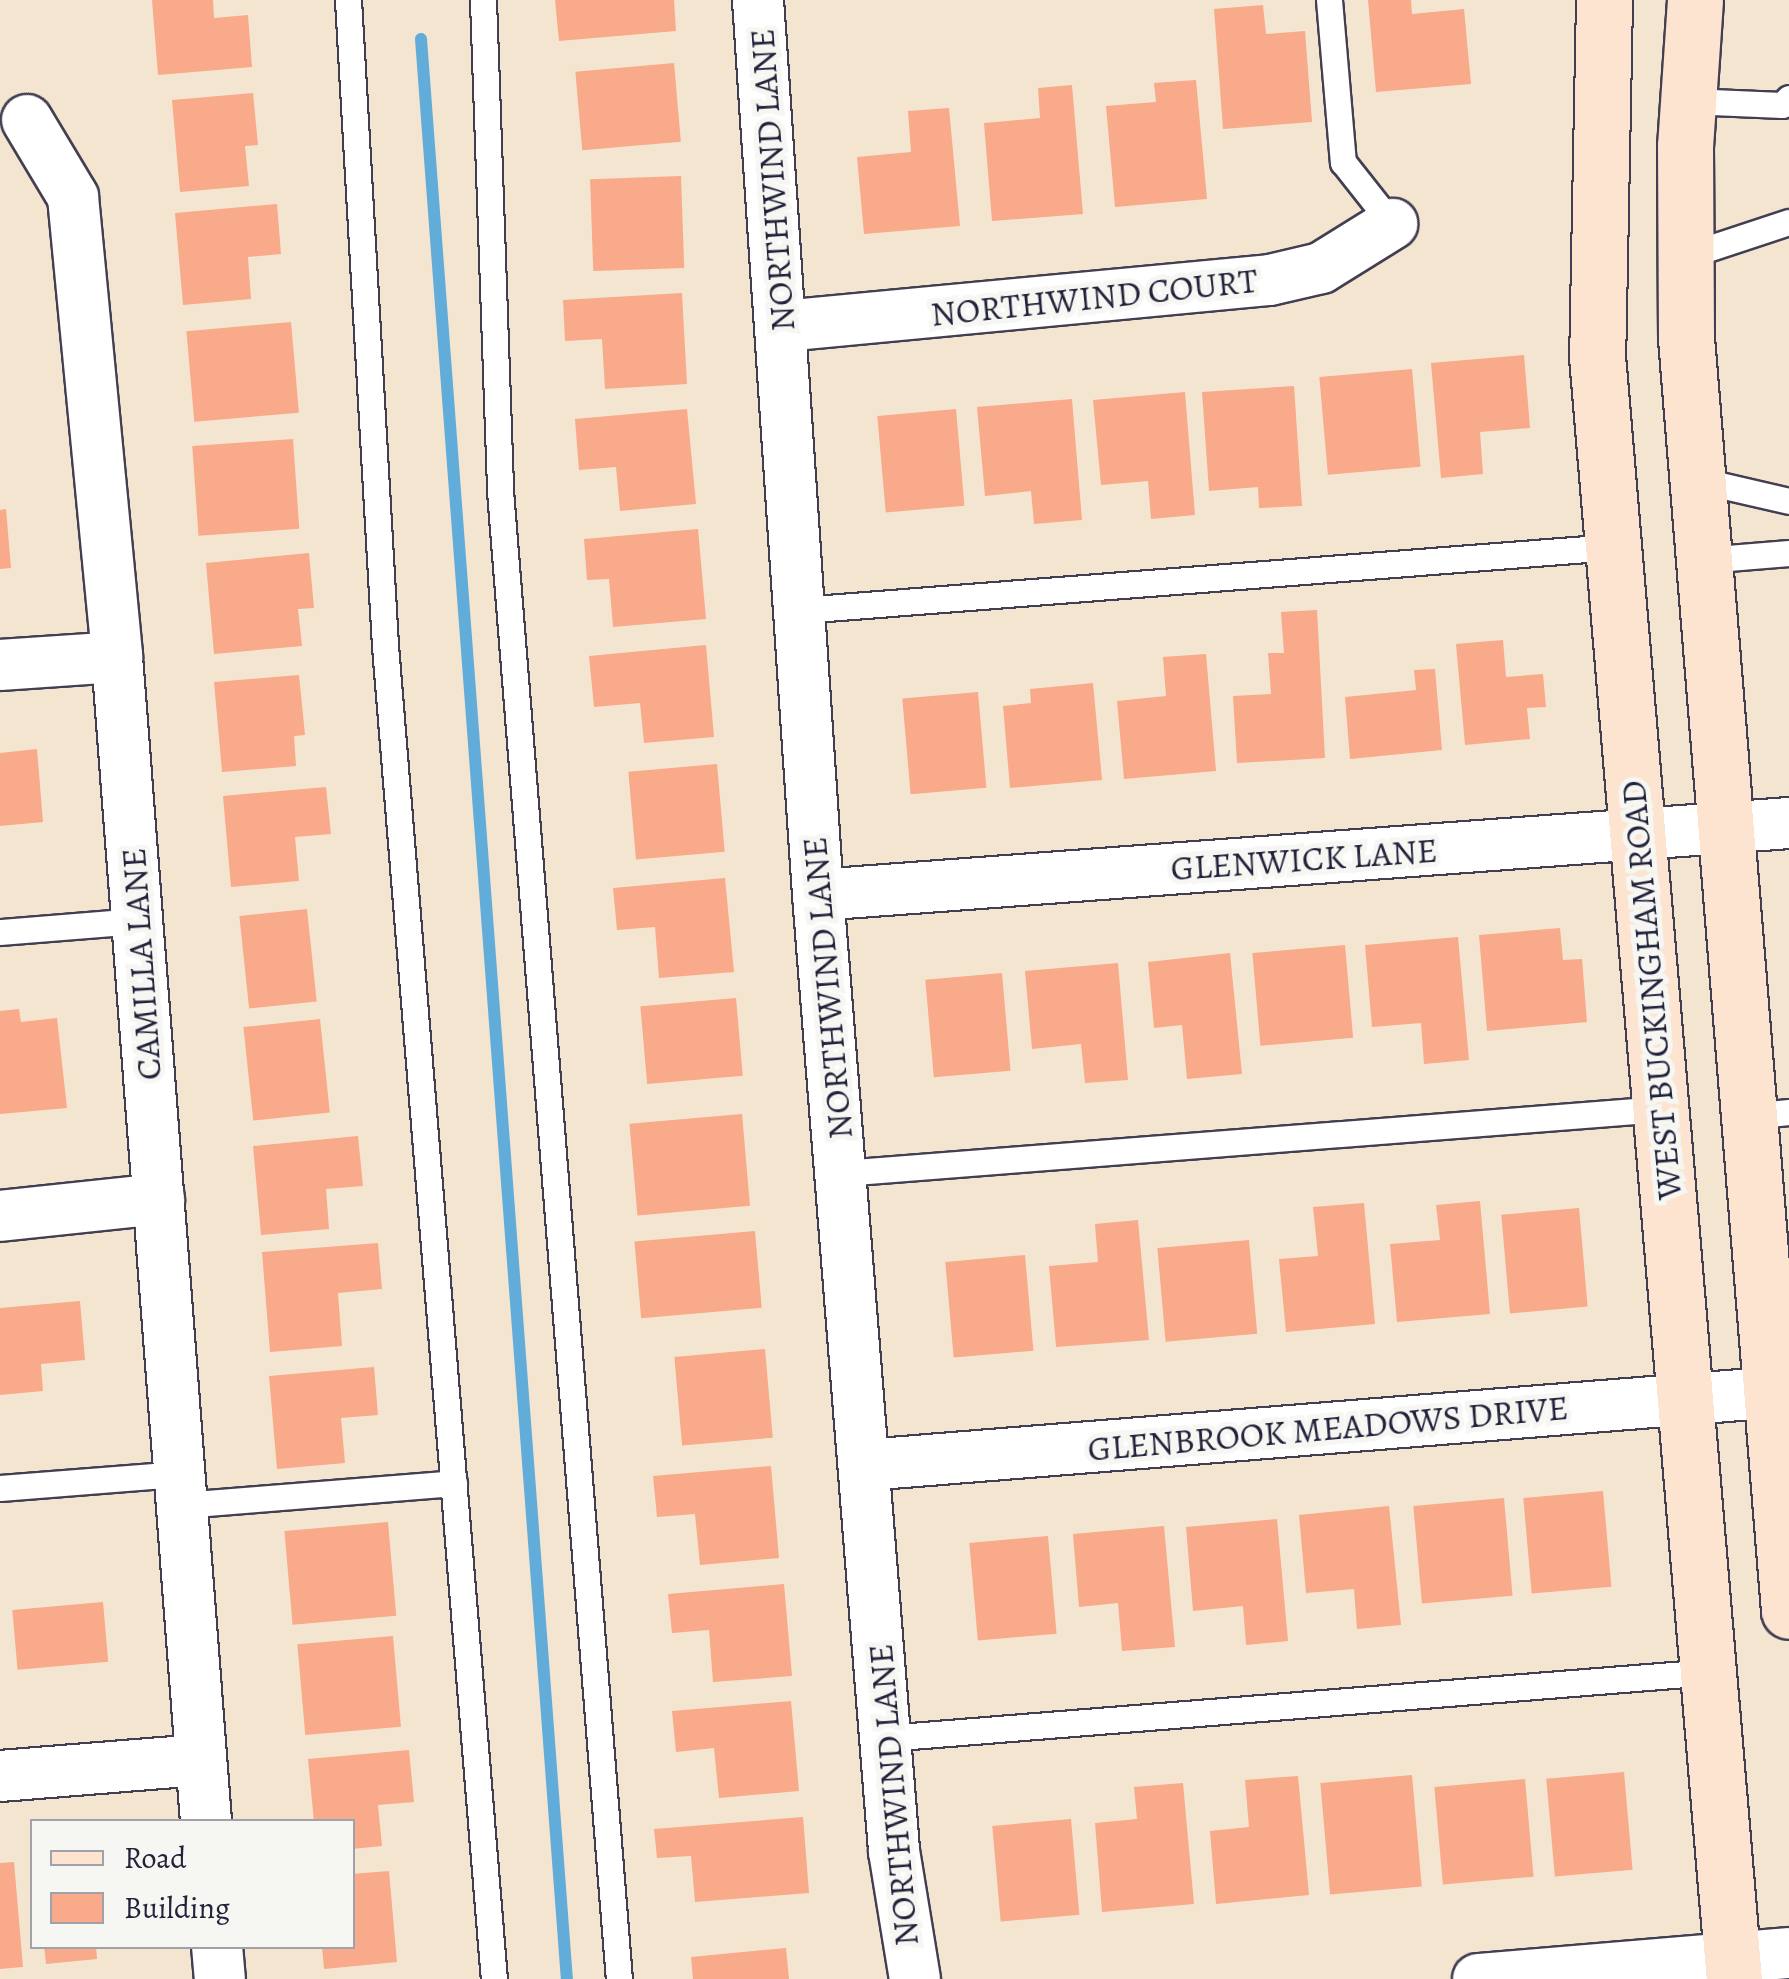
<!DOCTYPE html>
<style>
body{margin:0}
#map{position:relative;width:1789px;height:1979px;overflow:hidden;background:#f4e5d1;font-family:Alegreya,serif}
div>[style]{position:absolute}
.stream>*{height:12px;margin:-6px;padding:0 6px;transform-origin:6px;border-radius:6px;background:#62acda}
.building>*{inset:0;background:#f8aa8a;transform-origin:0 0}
.roads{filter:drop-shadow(2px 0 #423f52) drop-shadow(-2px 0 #423f52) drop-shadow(0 2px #423f52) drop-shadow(0 -2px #423f52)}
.lane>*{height:25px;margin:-12.5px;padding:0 12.5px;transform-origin:12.5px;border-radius:12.5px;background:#fff}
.street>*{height:50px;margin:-25px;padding:0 25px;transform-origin:25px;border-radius:25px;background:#fff}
.secondary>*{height:55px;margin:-27.5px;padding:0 27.5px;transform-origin:27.5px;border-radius:27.5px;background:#fde4d1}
span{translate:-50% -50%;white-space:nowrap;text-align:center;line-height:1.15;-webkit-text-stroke:10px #f6f6f2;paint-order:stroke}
.street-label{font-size:35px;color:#22223b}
.legend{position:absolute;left:30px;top:1819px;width:325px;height:130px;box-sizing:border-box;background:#f6f6f2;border:2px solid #a1a1a9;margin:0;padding:12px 18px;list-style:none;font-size:30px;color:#22223b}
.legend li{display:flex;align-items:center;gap:20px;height:50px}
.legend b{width:50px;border:2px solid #a1a1a9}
</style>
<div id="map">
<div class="stream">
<div style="left:421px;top:39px;width:1945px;rotate:85.7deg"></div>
</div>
<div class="building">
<div style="clip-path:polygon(152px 0,213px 0,214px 18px,248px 15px,252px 67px,158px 75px)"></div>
<div style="clip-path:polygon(555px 0,674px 0,676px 31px,559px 41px)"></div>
<div style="clip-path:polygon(1368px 0,1411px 0,1412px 14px,1464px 9px,1471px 84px,1376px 92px)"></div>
<div style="clip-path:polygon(1263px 5px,1266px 34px,1305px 31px,1312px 122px,1223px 129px,1214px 9px)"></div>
<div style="left:674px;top:63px;width:79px;height:99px;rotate:85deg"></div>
<div style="clip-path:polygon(1196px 80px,1207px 199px,1115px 207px,1106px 106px,1156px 102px,1154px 83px)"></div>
<div style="clip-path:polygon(1072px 85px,1083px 214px,992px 221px,984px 123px,1040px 118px,1038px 88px)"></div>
<div style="clip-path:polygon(253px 93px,258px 145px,245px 146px,249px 186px,180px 192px,172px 100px)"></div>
<div style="clip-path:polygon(949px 108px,960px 226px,864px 234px,857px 157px,911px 152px,908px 111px)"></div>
<div style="left:681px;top:176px;width:92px;height:91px;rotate:88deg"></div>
<div style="clip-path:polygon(277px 204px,281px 254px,248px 257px,251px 299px,183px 305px,175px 213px)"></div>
<div style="clip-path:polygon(682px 293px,687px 384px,605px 389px,602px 339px,565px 341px,563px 300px)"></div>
<div style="left:291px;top:322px;width:91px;height:105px;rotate:85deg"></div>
<div style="clip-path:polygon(1524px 355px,1530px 428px,1480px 432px,1483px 474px,1441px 478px,1431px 363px)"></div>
<div style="left:1412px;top:369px;width:98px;height:93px;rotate:85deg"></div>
<div style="clip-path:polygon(1294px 386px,1302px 506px,1259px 508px,1258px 487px,1209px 491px,1202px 392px)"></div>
<div style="clip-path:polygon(1185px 392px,1195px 515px,1151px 519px,1148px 481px,1101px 485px,1093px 400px)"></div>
<div style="clip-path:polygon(1072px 399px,1082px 520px,1034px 524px,1031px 491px,985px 496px,977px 407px)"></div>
<div style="clip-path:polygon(687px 409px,696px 504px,620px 511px,616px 467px,579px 470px,575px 419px)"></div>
<div style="left:956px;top:409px;width:97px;height:79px;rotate:85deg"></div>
<div style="left:293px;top:439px;width:90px;height:101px;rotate:86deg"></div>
<div style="clip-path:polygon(6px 509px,11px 568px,0 569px,0 510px)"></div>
<div style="clip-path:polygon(698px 529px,706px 619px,613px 627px,609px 579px,587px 580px,584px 539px)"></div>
<div style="clip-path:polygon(309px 553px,314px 608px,298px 609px,302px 646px,214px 654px,206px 563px)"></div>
<div style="clip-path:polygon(1317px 610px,1325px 758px,1237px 763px,1233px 696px,1271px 694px,1268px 653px,1284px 653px,1281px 612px)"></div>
<div style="clip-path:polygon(1503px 640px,1506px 677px,1543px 674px,1546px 707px,1527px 708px,1530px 739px,1465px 745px,1456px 644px)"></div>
<div style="clip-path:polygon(706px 645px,714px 737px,644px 743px,640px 703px,594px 707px,589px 656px)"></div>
<div style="clip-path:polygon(1206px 654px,1216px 771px,1124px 779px,1117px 701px,1166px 696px,1163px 657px)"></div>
<div style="clip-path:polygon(1435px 669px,1442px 750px,1350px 759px,1345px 697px,1416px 690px,1414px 670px)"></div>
<div style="clip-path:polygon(299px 675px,305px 735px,294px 736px,296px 766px,222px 772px,214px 682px)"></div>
<div style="clip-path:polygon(1093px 683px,1102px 780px,1010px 788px,1003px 706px,1031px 703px,1030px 689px)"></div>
<div style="left:978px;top:692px;width:96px;height:76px;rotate:85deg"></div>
<div style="clip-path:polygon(37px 749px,43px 822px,0 826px,0 753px)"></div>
<div style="left:717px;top:764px;width:88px;height:89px;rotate:85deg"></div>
<div style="clip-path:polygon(326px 787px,331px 834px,295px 837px,299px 881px,231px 887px,223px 796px)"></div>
<div style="clip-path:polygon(725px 878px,734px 972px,659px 978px,655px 927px,617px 930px,613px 888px)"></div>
<div style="left:307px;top:909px;width:93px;height:68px;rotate:84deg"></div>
<div style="clip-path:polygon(1560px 928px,1563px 960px,1582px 959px,1587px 1022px,1487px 1031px,1479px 935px)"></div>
<div style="clip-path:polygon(1458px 937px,1469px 1060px,1424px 1064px,1421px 1023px,1372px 1027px,1365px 945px)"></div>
<div style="left:1345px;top:945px;width:93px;height:93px;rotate:85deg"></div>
<div style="clip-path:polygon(1230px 953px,1242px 1074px,1187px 1079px,1182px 1025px,1154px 1028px,1148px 962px)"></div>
<div style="clip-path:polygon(1118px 963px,1128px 1080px,1085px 1083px,1081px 1044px,1032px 1049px,1025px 971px)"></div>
<div style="left:1002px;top:973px;width:98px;height:77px;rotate:85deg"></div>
<div style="left:736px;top:998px;width:78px;height:96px;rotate:85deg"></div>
<div style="clip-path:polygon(19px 1009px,21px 1022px,57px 1018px,67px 1108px,0 1114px,0 1011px)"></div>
<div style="left:320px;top:1019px;width:94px;height:77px;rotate:84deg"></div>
<div style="left:742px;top:1114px;width:92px;height:113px;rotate:85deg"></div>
<div style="clip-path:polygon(358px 1136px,363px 1186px,326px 1189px,329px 1229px,261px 1235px,253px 1146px)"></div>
<div style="clip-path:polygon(1480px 1201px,1490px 1314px,1397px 1322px,1390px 1244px,1440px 1240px,1436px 1205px)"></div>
<div style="clip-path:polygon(1364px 1203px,1375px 1324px,1286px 1332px,1279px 1259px,1318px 1256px,1313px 1207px)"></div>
<div style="left:1579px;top:1208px;width:99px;height:78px;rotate:85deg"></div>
<div style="clip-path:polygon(1138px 1220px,1149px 1340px,1056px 1347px,1049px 1266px,1098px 1262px,1095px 1224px)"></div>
<div style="left:755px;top:1231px;width:77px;height:121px;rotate:85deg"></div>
<div style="left:1249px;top:1240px;width:94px;height:92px;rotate:85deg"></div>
<div style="clip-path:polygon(378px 1243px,382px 1289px,338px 1293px,342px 1346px,270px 1352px,262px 1252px)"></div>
<div style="left:1025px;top:1255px;width:96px;height:80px;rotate:85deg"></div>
<div style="clip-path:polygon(80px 1301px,85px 1360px,41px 1364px,43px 1391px,0 1395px,0 1308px)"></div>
<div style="left:765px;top:1349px;width:89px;height:91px;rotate:85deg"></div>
<div style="clip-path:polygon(374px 1367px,378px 1415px,341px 1418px,345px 1463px,277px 1469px,269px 1376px)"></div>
<div style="clip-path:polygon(771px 1466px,779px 1558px,700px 1565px,695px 1514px,657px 1517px,653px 1476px)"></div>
<div style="left:1603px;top:1491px;width:96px;height:80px;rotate:85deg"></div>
<div style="left:1504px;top:1498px;width:98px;height:91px;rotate:85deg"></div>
<div style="clip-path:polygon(1389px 1506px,1401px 1625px,1357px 1629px,1354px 1589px,1306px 1593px,1299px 1515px)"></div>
<div style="clip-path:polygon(1277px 1519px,1288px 1641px,1246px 1645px,1243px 1606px,1193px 1611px,1186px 1527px)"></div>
<div style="left:388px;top:1522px;width:94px;height:104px;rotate:85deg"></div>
<div style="clip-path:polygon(1164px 1526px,1175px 1647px,1122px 1651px,1118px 1603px,1079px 1607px,1073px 1534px)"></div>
<div style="left:1048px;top:1536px;width:98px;height:79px;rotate:85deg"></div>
<div style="clip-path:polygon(784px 1584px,792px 1676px,713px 1682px,709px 1630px,672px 1633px,668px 1594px)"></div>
<div style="left:103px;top:1602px;width:60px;height:91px;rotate:85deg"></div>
<div style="left:393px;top:1636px;width:91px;height:96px;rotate:85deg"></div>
<div style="clip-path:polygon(791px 1701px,799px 1791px,719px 1798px,714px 1748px,676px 1752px,672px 1711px)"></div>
<div style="clip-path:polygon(409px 1750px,414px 1802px,378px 1805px,382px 1846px,352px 1849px,352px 1822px,314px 1822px,308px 1759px)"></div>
<div style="left:1624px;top:1772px;width:98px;height:78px;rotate:85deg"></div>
<div style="left:1412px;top:1775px;width:112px;height:92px;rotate:85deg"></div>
<div style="clip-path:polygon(1298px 1776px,1309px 1895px,1216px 1904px,1210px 1831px,1249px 1827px,1245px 1780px)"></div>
<div style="left:1525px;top:1779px;width:98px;height:91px;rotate:85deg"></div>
<div style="clip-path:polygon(1183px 1783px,1194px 1904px,1102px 1912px,1095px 1823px,1137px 1819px,1134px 1787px)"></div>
<div style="clip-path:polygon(803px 1817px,809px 1893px,695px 1902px,691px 1856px,657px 1858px,654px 1829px)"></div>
<div style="left:1071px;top:1819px;width:96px;height:79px;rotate:85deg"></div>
<div style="clip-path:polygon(14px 1862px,23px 1967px,0 1969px,0 1863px)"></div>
<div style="clip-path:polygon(389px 1871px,397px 1962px,324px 1969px,322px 1946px,352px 1946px,352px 1874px)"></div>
<div style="clip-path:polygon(44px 1946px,96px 1946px,97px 1959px,46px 1964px)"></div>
<div style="clip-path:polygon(786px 1948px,789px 1979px,693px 1979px,691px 1957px)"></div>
</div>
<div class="roads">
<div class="lane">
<div style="left:348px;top:0;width:647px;rotate:86.72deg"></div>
<div style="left:385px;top:646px;width:1337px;rotate:85.33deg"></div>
<div style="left:483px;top:0;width:491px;rotate:88deg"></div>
<div style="left:500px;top:491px;width:1493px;rotate:85.43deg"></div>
<div style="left:1329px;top:0;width:163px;rotate:85.1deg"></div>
<div style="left:1343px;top:162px;width:79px;rotate:51.7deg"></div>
<div style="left:1688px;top:101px;width:94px;rotate:2.4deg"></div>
<div style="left:1782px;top:105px;width:10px;rotate:-45deg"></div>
<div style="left:1686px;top:256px;width:108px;rotate:-18.3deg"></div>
<div style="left:1698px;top:480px;width:93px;rotate:13deg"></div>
<div style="left:1704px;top:560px;width:85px;rotate:-4.7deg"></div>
<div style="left:801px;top:610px;width:814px;rotate:-4.44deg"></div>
<div style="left:0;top:932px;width:137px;rotate:-4.6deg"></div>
<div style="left:1749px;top:1116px;width:40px;rotate:-5.7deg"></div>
<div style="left:842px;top:1173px;width:821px;rotate:-4.47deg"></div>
<div style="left:0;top:1488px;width:180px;rotate:-4.5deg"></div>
<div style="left:182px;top:1505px;width:273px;rotate:-4.6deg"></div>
<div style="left:886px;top:1738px;width:826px;rotate:-4.58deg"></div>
</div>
<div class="street">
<div style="left:758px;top:0;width:897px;rotate:86.16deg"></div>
<div style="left:818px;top:895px;width:959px;rotate:85.45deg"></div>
<div style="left:894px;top:1851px;width:130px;rotate:80.7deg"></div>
<div style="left:27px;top:120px;width:90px;rotate:59.1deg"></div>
<div style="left:73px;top:197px;width:462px;rotate:84.5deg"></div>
<div style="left:117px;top:657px;width:1168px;rotate:85.63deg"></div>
<div style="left:783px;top:326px;width:489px;rotate:-5.4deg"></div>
<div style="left:1270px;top:280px;width:52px;rotate:-13.2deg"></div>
<div style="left:1321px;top:268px;width:84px;rotate:-31.8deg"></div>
<div style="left:0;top:665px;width:117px;rotate:-3.9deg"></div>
<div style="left:818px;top:895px;width:974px;rotate:-4.24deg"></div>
<div style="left:0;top:1216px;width:160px;rotate:-6.1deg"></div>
<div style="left:866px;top:1465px;width:926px;rotate:-4.58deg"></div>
<div style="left:0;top:1776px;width:201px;rotate:-4.6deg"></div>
<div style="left:217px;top:1946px;width:33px;rotate:85deg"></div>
<div style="left:1478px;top:1979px;width:312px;rotate:-4.8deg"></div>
</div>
<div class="secondary">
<div style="left:1604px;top:0;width:356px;rotate:91.1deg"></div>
<div style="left:1597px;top:356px;width:1629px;rotate:85.18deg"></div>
<div style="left:1695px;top:0;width:146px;rotate:93.9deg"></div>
<div style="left:1685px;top:146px;width:192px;rotate:89.7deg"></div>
<div style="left:1686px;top:338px;width:1277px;rotate:85.37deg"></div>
</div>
</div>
<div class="street-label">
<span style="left:772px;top:180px;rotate:-94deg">NORTHWIND LANE</span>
<span style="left:1094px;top:297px;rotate:-6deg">NORTHWIND COURT</span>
<span style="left:1304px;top:859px;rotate:-4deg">GLENWICK LANE</span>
<span style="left:141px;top:964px;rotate:-94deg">CAMILLA LANE</span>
<span style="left:827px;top:988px;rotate:-95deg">NORTHWIND LANE</span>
<span style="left:1651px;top:990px;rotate:-95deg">WEST BUCKINGHAM ROAD</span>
<span style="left:1328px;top:1428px;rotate:-5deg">GLENBROOK MEADOWS DRIVE</span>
<span style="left:893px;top:1795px;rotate:-95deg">NORTHWIND LANE</span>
</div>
<ul class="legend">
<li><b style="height:12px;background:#fde4d1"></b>Road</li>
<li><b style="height:28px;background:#f8aa8a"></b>Building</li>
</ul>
</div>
